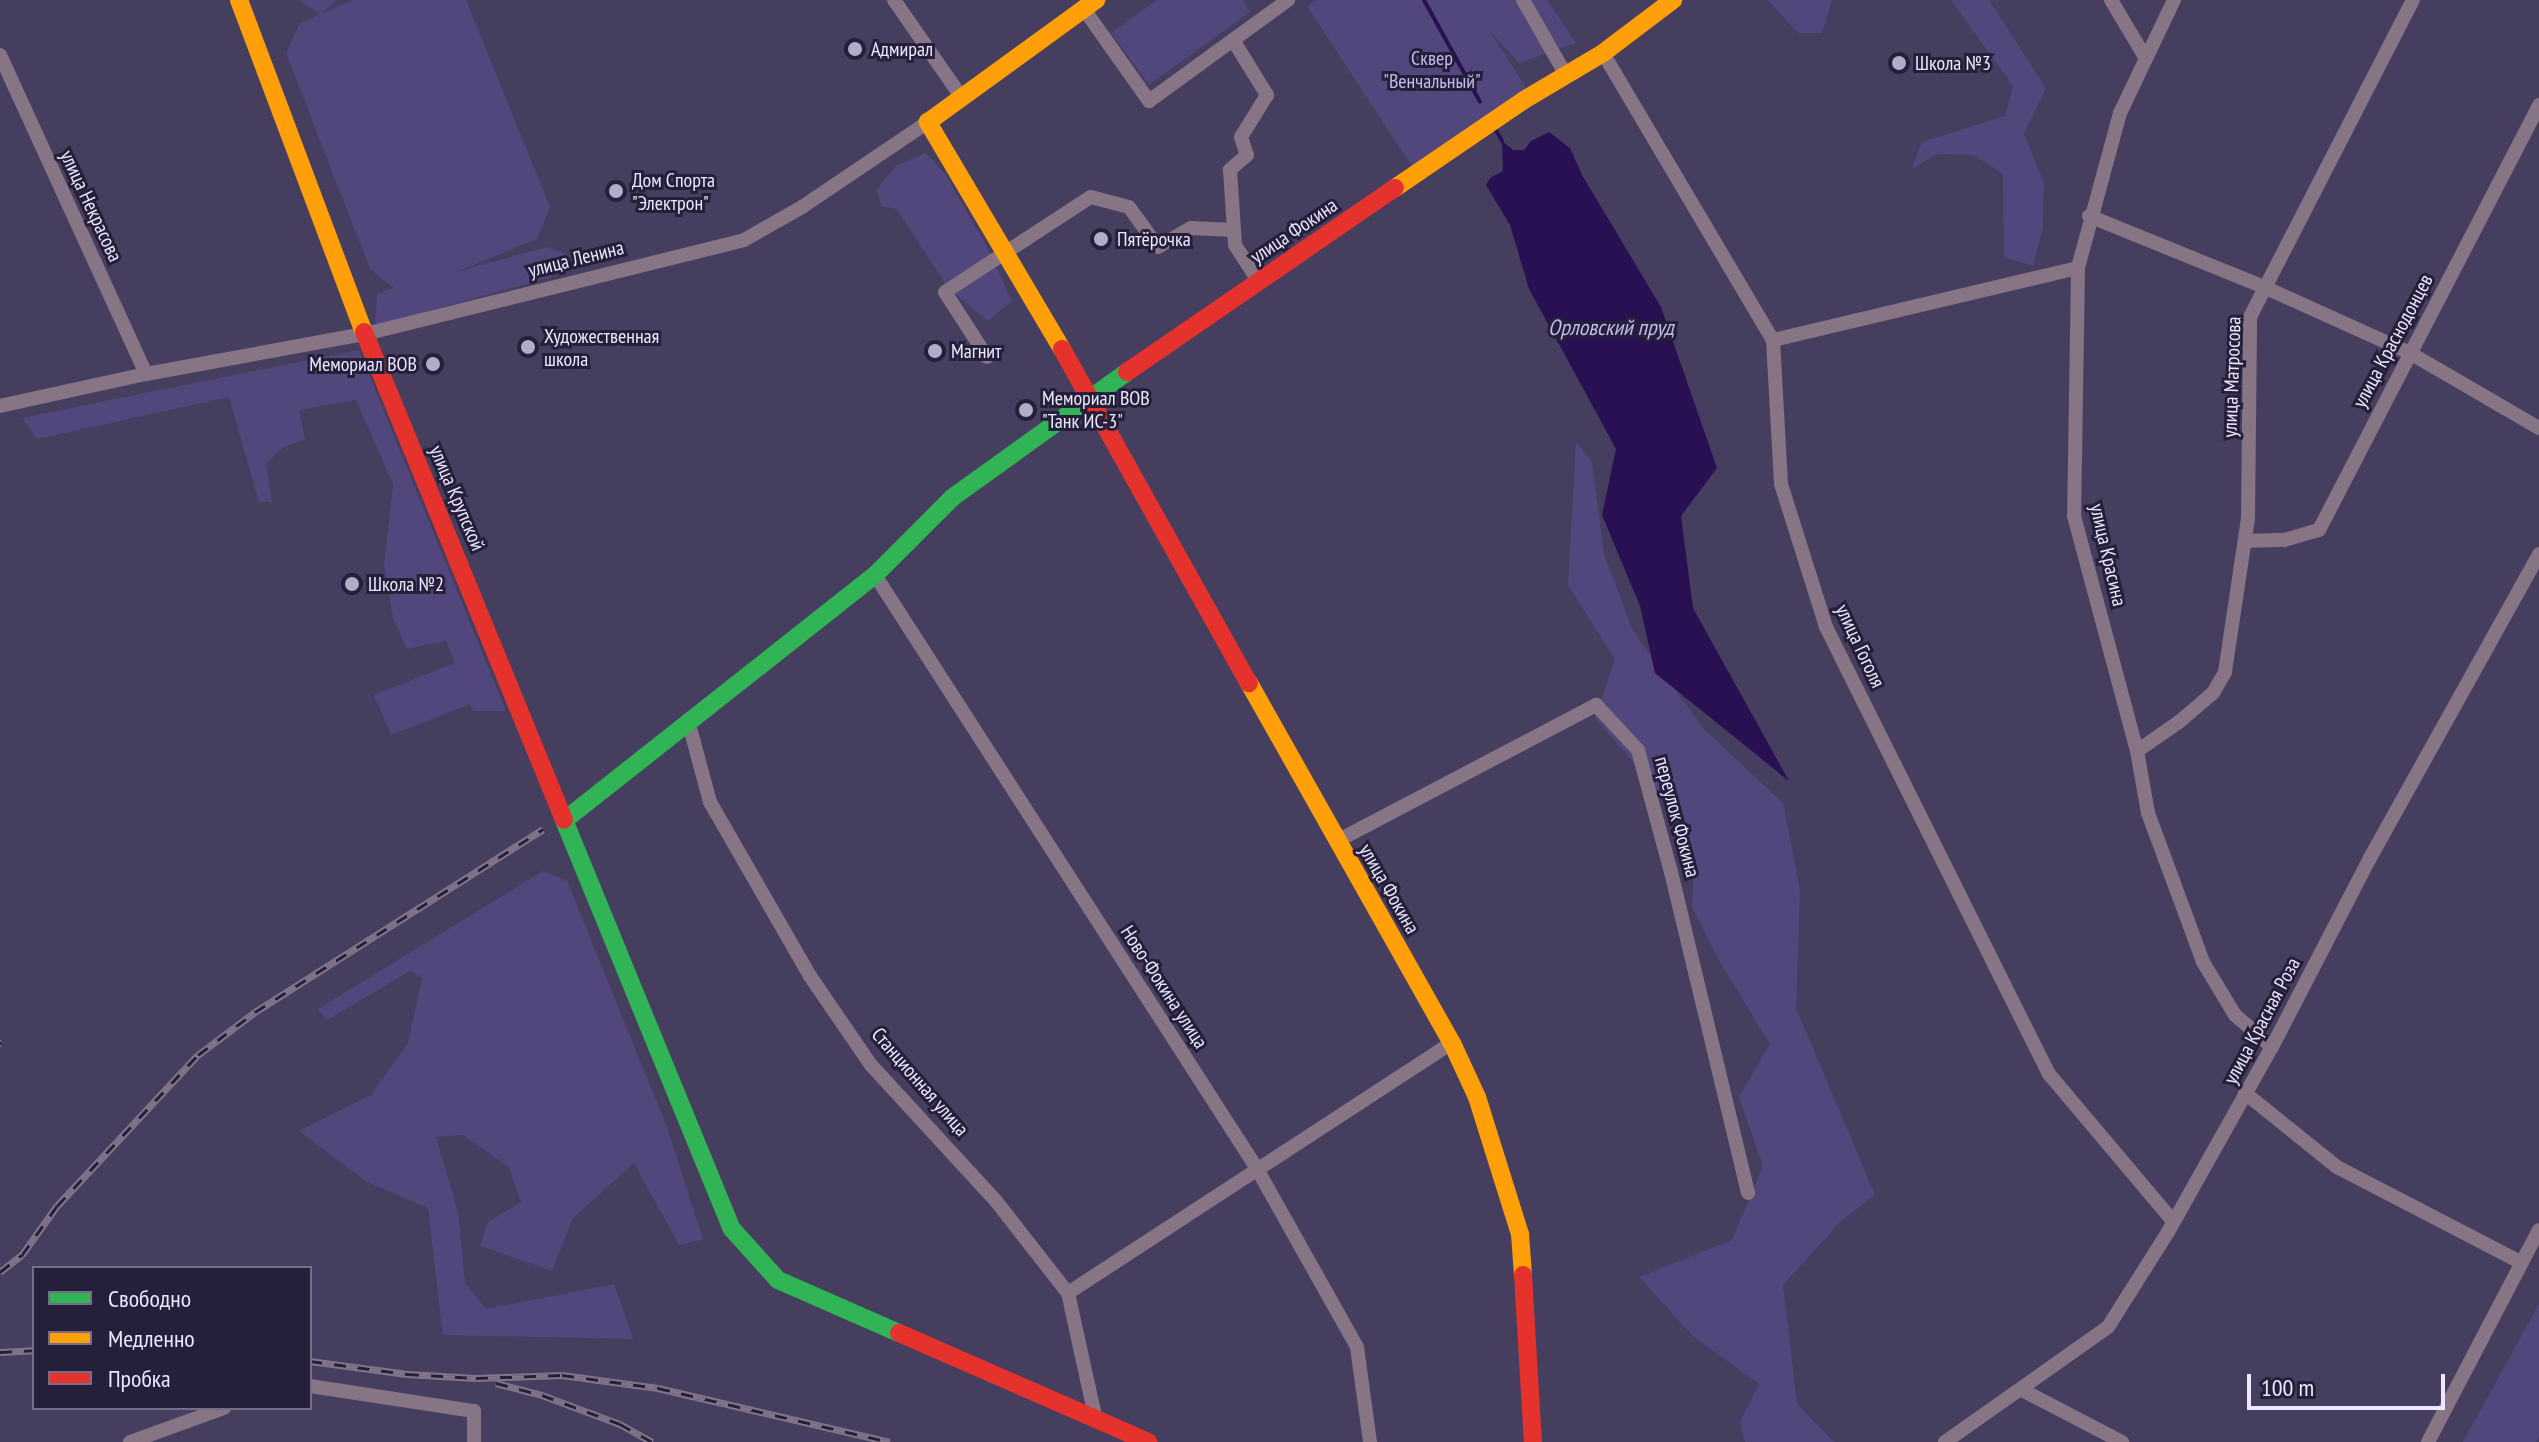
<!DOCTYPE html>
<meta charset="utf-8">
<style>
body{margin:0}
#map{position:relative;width:2539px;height:1442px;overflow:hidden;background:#463e5f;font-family:"PT Sans Narrow",sans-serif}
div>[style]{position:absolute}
.green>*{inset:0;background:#52477c}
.water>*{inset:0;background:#281053}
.stream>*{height:4px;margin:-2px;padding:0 2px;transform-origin:2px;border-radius:2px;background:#281053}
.street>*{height:14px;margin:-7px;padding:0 7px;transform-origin:7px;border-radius:7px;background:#877484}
.fast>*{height:18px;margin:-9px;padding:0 9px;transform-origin:9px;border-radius:9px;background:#30b455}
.slow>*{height:18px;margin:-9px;padding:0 9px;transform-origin:9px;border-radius:9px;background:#ff9f0a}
.jam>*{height:18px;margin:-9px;padding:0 9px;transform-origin:9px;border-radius:9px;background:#e5322d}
.rail>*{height:7px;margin-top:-3.5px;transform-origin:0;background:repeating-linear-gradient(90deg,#251f3a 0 12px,#827589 0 24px);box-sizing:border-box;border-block:2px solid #827589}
.dots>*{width:22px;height:22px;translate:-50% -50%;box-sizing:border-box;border:4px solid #251f3a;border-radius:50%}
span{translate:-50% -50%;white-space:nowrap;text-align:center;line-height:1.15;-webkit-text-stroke:6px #251f3a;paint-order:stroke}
.poi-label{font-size:20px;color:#ebe8ff}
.left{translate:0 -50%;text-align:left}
.right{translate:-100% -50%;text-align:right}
.park-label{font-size:20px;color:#c2b9ec}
.street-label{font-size:20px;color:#ebe8ff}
.water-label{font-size:22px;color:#c1b9eb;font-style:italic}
.legend{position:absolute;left:32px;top:1266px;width:280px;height:144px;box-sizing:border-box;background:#251f3a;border:2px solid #746f89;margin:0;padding:10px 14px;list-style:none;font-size:24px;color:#ebe8ff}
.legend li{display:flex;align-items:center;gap:16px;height:40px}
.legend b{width:40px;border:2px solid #746f89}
.scale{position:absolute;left:2247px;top:1374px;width:198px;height:36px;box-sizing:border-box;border:4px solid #ebe8ff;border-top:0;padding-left:10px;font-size:24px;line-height:28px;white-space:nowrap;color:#ebe8ff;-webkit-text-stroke:6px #251f3a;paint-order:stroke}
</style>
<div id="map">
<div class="green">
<div style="clip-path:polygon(299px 0,336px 0,321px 14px,353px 0,466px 0,550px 207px,537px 239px,456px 272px,547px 247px,565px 254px,551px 277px,375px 326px,377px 294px,394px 288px,370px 269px,286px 53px,300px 23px,320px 14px)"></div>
<div style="clip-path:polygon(1157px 0,1242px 0,1250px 12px,1149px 85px,1111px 33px)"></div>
<div style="clip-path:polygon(1316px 0,1547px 0,1576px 43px,1519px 63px,1489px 30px,1529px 92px,1413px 168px,1307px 6px)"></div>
<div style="clip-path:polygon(1768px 0,1832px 0,1822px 33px,1798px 33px)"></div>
<div style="clip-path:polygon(1951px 0,1989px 0,2046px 88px,2024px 134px,2044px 183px,2043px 228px,2033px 266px,2004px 257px,2003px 174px,1974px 155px,1936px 154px,1912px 169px,1922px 142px,2005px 116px,2013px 86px)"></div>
<div style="clip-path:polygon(926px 153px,945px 174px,986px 245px,1012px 301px,988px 321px,948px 288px,897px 209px,882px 206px,876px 190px,897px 165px)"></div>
<div style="clip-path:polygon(359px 350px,506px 711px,473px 711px,470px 704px,391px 735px,374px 695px,455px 663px,446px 641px,407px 649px,393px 618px,384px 565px,393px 484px,356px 400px,299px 410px,305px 439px,284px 447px,266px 463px,272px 502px,259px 502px,229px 397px,37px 439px,22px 418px)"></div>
<div style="clip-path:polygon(1576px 441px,1592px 463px,1604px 554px,1633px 631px,1703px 728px,1783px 803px,1800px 890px,1796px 1008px,1875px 1195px,1841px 1221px,1783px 1285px,1797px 1404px,1834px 1442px,1745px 1442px,1740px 1422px,1759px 1384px,1693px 1336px,1639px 1277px,1732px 1240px,1763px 1166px,1739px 1097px,1770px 1044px,1721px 964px,1692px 907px,1694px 855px,1673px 808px,1595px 718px,1615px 659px,1568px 585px)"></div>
<div style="clip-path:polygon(543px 871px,567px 881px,667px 1127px,703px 1240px,679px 1245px,634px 1163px,573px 1218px,552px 1271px,480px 1246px,488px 1222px,521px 1202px,509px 1167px,463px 1135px,436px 1137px,458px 1212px,465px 1283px,486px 1309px,614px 1284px,633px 1339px,443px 1335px,428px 1208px,367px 1182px,299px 1131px,371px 1095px,408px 1043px,422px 978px,410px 971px,327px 1020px,318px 1009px)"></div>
<div style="clip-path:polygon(2539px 1304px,2539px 1436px,2536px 1442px,2463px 1442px)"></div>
</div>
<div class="water">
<div style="clip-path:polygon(1549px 132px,1570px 148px,1582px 175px,1661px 307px,1717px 468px,1681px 516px,1693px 608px,1789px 781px,1655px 673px,1640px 606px,1602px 515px,1616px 449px,1529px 289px,1510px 225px,1486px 185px,1490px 178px,1503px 171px,1502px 141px,1513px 150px,1524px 150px,1531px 141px)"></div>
</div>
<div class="stream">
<div style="left:1424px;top:0;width:116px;rotate:61.2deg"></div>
<div style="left:1494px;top:127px;width:16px;rotate:60deg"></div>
</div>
<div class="street">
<div style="left:894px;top:0;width:119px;rotate:55.2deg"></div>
<div style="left:1523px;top:0;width:86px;rotate:60.2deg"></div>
<div style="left:2111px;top:0;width:66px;rotate:59.2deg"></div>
<div style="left:2174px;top:0;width:125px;rotate:115.5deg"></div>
<div style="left:2120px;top:113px;width:161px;rotate:105.2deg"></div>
<div style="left:2078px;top:268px;width:248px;rotate:90.9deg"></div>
<div style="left:2074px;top:516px;width:243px;rotate:75deg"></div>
<div style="left:2137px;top:751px;width:63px;rotate:79.9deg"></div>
<div style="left:2148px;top:813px;width:159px;rotate:69.7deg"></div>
<div style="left:2203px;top:962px;width:62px;rotate:58.9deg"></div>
<div style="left:2235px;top:1015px;width:49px;rotate:40.9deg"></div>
<div style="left:1084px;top:9px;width:113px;rotate:54.8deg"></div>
<div style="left:1149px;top:101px;width:172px;rotate:-36deg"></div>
<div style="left:1233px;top:40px;width:65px;rotate:58.3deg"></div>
<div style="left:1267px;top:95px;width:49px;rotate:121.8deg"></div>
<div style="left:1241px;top:137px;width:19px;rotate:72deg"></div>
<div style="left:1247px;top:155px;width:23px;rotate:139deg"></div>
<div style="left:1230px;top:170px;width:75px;rotate:86.2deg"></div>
<div style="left:1235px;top:245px;width:44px;rotate:57deg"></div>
<div style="left:1603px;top:53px;width:334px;rotate:59.4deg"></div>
<div style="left:1773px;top:340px;width:144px;rotate:86.8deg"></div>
<div style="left:1781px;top:484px;width:150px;rotate:72.5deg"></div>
<div style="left:1826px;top:627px;width:500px;rotate:63.5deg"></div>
<div style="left:2049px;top:1074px;width:191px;rotate:49.9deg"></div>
<div style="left:0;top:55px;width:351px;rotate:65.4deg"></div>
<div style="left:2089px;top:216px;width:189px;rotate:22.1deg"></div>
<div style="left:2264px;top:287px;width:160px;rotate:24.3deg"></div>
<div style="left:2410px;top:353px;width:149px;rotate:30.2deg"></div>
<div style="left:1773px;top:340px;width:313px;rotate:-13.3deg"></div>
<div style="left:987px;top:357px;width:77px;rotate:-122.9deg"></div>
<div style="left:945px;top:292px;width:174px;rotate:-33.1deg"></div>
<div style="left:1091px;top:197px;width:39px;rotate:15deg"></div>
<div style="left:1129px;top:207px;width:49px;rotate:54.1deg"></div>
<div style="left:1158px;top:247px;width:38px;rotate:-30deg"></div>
<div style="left:1191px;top:228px;width:43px;rotate:2.7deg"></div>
<div style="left:0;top:406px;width:149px;rotate:-12.4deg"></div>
<div style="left:146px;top:374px;width:223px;rotate:-10.4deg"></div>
<div style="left:365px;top:334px;width:390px;rotate:-13.9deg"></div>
<div style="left:744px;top:240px;width:67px;rotate:-29.6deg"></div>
<div style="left:802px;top:207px;width:152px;rotate:-34deg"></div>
<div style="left:2246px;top:541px;width:38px;rotate:-2deg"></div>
<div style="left:2284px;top:540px;width:36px;rotate:-16deg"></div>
<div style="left:2319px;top:530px;width:479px;rotate:-62.6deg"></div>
<div style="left:875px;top:575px;width:704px;rotate:57.24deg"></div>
<div style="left:1256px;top:1167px;width:206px;rotate:60.7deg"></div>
<div style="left:1357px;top:1347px;width:96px;rotate:82.2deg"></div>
<div style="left:689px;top:724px;width:81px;rotate:74.9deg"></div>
<div style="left:710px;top:802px;width:201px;rotate:60.1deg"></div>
<div style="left:810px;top:976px;width:108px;rotate:55.6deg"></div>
<div style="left:871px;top:1065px;width:185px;rotate:47.4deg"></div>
<div style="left:996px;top:1201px;width:117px;rotate:52deg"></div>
<div style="left:1068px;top:1293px;width:130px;rotate:77.6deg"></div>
<div style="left:2137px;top:751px;width:51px;rotate:-34.6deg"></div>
<div style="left:2179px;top:722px;width:45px;rotate:-40.5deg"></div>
<div style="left:2213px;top:693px;width:24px;rotate:-60deg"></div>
<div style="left:2225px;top:672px;width:155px;rotate:-81.5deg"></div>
<div style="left:2248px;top:519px;width:202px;rotate:-89.4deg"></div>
<div style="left:2250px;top:317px;width:356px;rotate:-62.8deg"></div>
<div style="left:1337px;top:841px;width:293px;rotate:-27.7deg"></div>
<div style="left:1596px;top:705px;width:62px;rotate:47deg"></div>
<div style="left:1638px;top:750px;width:126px;rotate:74.9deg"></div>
<div style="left:1671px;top:872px;width:330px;rotate:76.5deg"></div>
<div style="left:2245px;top:1093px;width:118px;rotate:38.8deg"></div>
<div style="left:2337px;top:1167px;width:208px;rotate:27.4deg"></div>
<div style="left:1068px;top:1293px;width:458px;rotate:-33.1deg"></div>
<div style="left:310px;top:1386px;width:166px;rotate:8.7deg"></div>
<div style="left:474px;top:1411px;width:31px;rotate:90deg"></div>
<div style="left:2022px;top:1390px;width:113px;rotate:27.5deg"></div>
<div style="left:130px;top:1442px;width:100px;rotate:-19.9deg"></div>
<div style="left:1945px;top:1442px;width:199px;rotate:-35.2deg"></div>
<div style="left:2108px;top:1327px;width:112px;rotate:-57.7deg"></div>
<div style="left:2168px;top:1232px;width:212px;rotate:-60.7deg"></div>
<div style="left:2272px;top:1047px;width:213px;rotate:-62.6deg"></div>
<div style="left:2370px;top:858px;width:348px;rotate:-60.9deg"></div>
<div style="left:2428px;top:1442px;width:239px;rotate:-62.4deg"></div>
</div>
<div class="fast">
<div style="left:566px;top:819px;width:394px;rotate:-38.3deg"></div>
<div style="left:875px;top:575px;width:110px;rotate:-45deg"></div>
<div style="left:953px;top:497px;width:214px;rotate:-35.7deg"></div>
<div style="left:564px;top:820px;width:442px;rotate:67.7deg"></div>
<div style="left:732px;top:1229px;width:69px;rotate:48deg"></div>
<div style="left:778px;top:1280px;width:132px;rotate:23.7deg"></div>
</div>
<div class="slow">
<div style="left:239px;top:0;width:355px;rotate:69.4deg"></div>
<div style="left:1395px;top:188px;width:156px;rotate:-34.3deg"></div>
<div style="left:1524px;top:100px;width:92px;rotate:-30.7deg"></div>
<div style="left:1603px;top:53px;width:88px;rotate:-37.1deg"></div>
<div style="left:1062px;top:349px;width:264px;rotate:-120.6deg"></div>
<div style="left:928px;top:122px;width:208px;rotate:-36deg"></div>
<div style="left:1249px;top:683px;width:413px;rotate:60.6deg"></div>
<div style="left:1452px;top:1043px;width:60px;rotate:65.2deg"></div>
<div style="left:1477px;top:1097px;width:144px;rotate:72.6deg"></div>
<div style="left:1520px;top:1234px;width:41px;rotate:85.8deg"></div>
</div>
<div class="jam">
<div style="left:364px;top:332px;width:527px;rotate:67.71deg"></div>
<div style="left:1062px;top:349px;width:383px;rotate:60.8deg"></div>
<div style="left:1127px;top:372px;width:325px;rotate:-34.5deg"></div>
<div style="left:1523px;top:1275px;width:167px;rotate:86.6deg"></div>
<div style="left:899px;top:1333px;width:272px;rotate:23.6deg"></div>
</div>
<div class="rail">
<div style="left:0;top:1043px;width:1px"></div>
<div style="left:0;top:1272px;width:28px;rotate:-38deg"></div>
<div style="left:22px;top:1255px;width:60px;rotate:-54.5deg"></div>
<div style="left:57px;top:1206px;width:207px;rotate:-47deg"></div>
<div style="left:198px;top:1055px;width:71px;rotate:-37deg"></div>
<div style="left:255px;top:1012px;width:341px;rotate:-32.4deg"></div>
<div style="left:0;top:1352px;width:34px;rotate:-3deg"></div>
<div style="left:310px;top:1361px;width:98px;rotate:7.6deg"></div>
<div style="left:407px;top:1374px;width:69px;rotate:3.3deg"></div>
<div style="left:476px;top:1378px;width:86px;rotate:-2deg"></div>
<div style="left:562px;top:1375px;width:97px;rotate:7.7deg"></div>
<div style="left:658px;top:1388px;width:238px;rotate:13.1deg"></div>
<div style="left:496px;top:1383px;width:48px;rotate:14.6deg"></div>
<div style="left:542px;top:1395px;width:83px;rotate:20.4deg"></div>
<div style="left:620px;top:1424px;width:37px;rotate:29deg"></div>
</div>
<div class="dots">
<div style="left:855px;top:49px;background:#b1acc7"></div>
<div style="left:1899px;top:63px;background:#b1acc7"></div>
<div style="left:616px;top:191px;background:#b1acc7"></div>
<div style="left:1101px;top:239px;background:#b1acc7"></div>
<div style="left:528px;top:347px;background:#b1acc7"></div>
<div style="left:935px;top:351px;background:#b1acc7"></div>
<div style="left:433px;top:364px;background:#b1acc7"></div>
<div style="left:1026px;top:410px;background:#b1acc7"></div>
<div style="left:352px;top:584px;background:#b1acc7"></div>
</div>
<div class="poi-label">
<span class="left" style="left:871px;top:49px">Адмирал</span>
<span class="left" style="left:1915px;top:63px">Школа №3</span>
<span class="left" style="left:632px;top:192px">Дом Спорта<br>"Электрон"</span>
<span class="left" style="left:1117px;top:239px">Пятёрочка</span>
<span class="left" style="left:544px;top:348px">Художественная<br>школа</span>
<span class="left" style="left:951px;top:351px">Магнит</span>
<span class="right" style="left:417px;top:364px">Мемориал ВОВ</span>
<span class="left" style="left:1042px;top:410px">Мемориал ВОВ<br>"Танк ИС-3"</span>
<span class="left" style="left:368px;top:584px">Школа №2</span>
</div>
<div class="park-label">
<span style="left:1432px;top:70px">Сквер<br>"Венчальный"</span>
</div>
<div class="street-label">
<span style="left:91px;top:206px;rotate:65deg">улица Некрасова</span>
<span style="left:1294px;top:231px;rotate:-34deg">улица Фокина</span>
<span style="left:576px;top:259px;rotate:-14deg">улица Ленина</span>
<span style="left:2393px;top:341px;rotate:-62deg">улица Краснодонцев</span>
<span style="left:2232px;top:377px;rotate:-88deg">улица Матросова</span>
<span style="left:457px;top:498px;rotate:67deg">улица Крупской</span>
<span style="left:2108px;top:555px;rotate:77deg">улица Красина</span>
<span style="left:1860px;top:646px;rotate:65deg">улица Гоголя</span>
<span style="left:1677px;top:817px;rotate:75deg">переулок Фокина</span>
<span style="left:1389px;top:889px;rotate:60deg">улица Фокина</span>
<span style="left:1164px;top:987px;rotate:57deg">Ново-Фокина улица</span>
<span style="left:2262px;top:1021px;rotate:-62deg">улица Красная Роза</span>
<span style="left:920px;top:1082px;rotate:49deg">Станционная улица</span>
</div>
<div class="water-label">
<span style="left:1611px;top:328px">Орловский пруд</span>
</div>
<ul class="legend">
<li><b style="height:10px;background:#30b455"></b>Свободно</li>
<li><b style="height:10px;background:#ff9f0a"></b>Медленно</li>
<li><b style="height:10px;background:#e5322d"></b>Пробка</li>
</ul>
<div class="scale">100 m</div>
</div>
